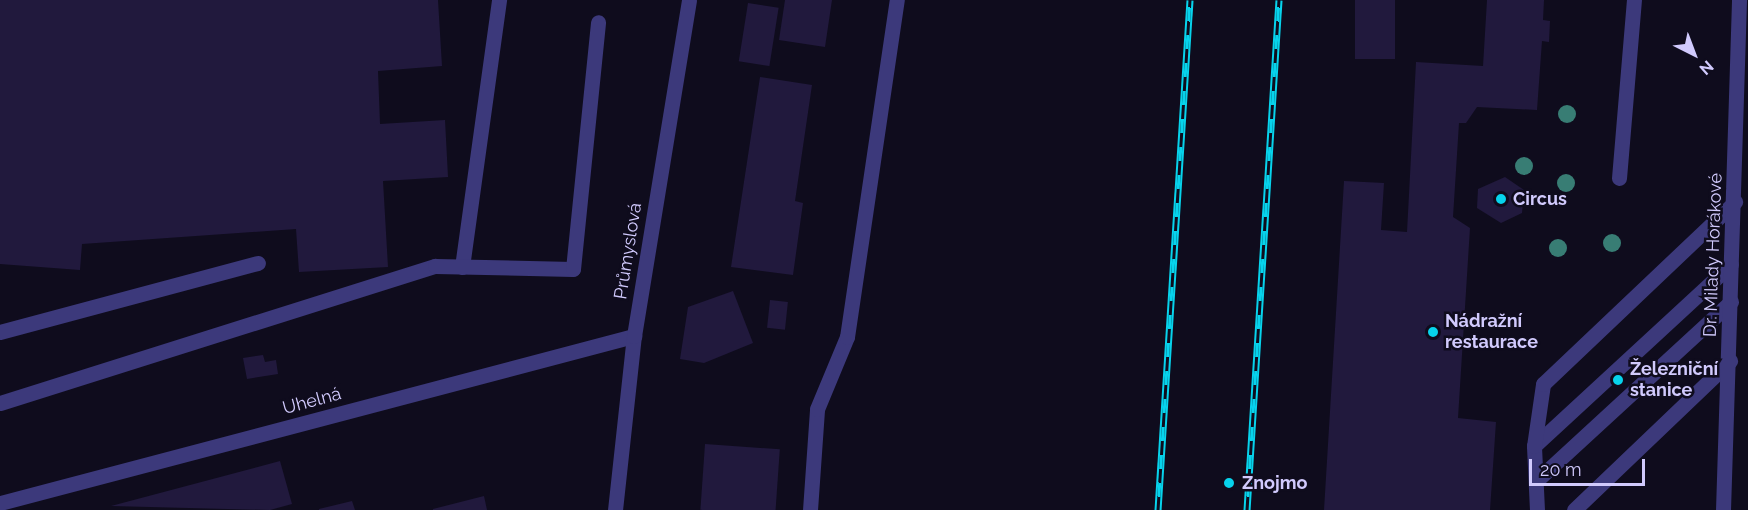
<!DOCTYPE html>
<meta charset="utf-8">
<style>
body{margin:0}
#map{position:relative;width:1748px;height:510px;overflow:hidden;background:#0f0c1d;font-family:Raleway,sans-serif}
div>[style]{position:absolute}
.building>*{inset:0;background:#21193d;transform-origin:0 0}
.minor>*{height:15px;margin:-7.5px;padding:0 7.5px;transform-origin:7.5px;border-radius:7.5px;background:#3c397b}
.rail>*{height:7px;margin-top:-3.5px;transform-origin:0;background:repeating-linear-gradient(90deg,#0f0c1d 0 14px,#07d3ec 0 28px);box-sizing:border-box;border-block:2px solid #07d3ec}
.trees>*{width:18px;height:18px;margin:-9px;border-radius:50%;background:#387d74}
.dots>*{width:16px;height:16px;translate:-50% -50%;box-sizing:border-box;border:3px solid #0f0c1d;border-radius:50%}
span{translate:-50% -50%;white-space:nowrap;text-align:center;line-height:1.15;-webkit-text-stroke:5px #0f0c1d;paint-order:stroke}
.poi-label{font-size:18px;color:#d1cafd;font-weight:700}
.left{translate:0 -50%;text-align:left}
.street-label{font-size:18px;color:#d1cafd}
.north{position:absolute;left:1664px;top:24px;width:60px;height:60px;-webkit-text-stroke:4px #0f0c1d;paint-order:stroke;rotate:138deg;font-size:16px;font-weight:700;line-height:24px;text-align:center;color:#d1cafd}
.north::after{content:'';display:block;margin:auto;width:21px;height:27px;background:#d1cafd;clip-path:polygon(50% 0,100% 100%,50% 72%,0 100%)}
.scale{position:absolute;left:1529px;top:459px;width:116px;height:27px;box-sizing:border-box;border:3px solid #d1cafd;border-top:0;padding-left:8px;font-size:18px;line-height:21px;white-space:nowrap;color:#d1cafd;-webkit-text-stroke:4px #0f0c1d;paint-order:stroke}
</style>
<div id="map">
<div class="building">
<div style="clip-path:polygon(0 0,438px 0,442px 66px,378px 71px,380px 124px,445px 120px,448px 177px,383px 181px,388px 267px,299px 272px,296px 229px,82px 244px,80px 270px,0 264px)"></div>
<div style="clip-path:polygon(785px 0,832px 0,825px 47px,779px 40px)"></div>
<div style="left:1355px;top:0;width:40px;height:59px"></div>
<div style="clip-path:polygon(1487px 0,1544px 0,1543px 20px,1550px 21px,1549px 42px,1542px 41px,1537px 110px,1477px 107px,1466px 123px,1459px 123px,1453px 217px,1470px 228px,1458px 418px,1496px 422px,1490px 510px,1324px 510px,1344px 181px,1384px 183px,1381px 230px,1407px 232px,1416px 62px,1483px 66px)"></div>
<div style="left:748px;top:3px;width:31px;height:59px;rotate:9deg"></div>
<div style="clip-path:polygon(760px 77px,812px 85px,795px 201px,803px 203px,793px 275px,731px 267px)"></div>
<div style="clip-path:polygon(1505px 177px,1524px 190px,1522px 213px,1501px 223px,1477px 208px,1478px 189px)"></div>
<div style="clip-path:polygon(733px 291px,753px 343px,704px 363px,680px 359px,688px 307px)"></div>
<div style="left:770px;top:300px;width:18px;height:28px;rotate:6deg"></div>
<div style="clip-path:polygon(263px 355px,265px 362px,276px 360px,278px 374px,247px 379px,243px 358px)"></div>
<div style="left:705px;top:444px;width:75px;height:66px;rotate:4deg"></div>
<div style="clip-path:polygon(280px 461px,292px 504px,270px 510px,111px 506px)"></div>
<div style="clip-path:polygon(484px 496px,487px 510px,433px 510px,433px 509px)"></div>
<div style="clip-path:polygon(352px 501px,355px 510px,319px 510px,319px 509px)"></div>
</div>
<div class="minor">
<div style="left:1619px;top:178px;width:179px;rotate:-85.2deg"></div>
<div style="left:462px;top:267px;width:270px;rotate:-82.1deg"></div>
<div style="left:0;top:332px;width:267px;rotate:-15deg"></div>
<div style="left:0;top:403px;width:456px;rotate:-17.5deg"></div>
<div style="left:435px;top:266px;width:138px;rotate:1.2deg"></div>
<div style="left:573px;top:269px;width:248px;rotate:-84.2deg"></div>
<div style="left:1534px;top:446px;width:268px;rotate:-42.7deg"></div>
<div style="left:1536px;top:481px;width:265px;rotate:-42.6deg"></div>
<div style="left:0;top:503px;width:656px;rotate:-14.76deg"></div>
<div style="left:615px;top:510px;width:175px;rotate:-83.8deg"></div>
<div style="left:634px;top:336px;width:340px;rotate:-80.7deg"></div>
<div style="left:810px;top:510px;width:101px;rotate:-86deg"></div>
<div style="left:817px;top:409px;width:78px;rotate:-67.4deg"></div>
<div style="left:847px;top:337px;width:341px;rotate:-81.6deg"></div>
<div style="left:1537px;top:510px;width:64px;rotate:-92.7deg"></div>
<div style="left:1534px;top:446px;width:63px;rotate:-81.7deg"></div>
<div style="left:1543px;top:384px;width:265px;rotate:-43.5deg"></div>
<div style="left:1574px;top:510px;width:216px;rotate:-43.7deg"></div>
<div style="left:1723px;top:510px;width:510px;rotate:-88.2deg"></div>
</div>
<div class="rail">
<div style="left:1158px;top:510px;width:511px;rotate:-86.41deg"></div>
<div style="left:1247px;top:510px;width:511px;rotate:-86.41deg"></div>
</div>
<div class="trees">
<div style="left:1567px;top:114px"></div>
<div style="left:1524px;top:166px"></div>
<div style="left:1566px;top:183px"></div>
<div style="left:1612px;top:243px"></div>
<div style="left:1558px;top:248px"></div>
</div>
<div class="dots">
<div style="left:1501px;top:199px;background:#07d3ec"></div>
<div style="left:1433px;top:332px;background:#07d3ec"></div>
<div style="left:1618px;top:380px;background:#07d3ec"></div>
<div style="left:1229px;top:483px;background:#07d3ec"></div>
</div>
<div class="poi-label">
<span class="left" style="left:1513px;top:199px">Circus</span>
<span class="left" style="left:1445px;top:332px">Nádražní<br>restaurace</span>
<span class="left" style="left:1630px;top:380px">Železniční<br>stanice</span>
<span class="left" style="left:1242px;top:483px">Znojmo</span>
</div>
<div class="street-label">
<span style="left:628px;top:251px;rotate:-81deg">Průmyslová</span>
<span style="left:1713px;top:255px;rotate:-88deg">Dr. Milady Horákové</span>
<span style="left:312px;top:401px;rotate:-15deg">Uhelná</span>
</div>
<div class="north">N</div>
<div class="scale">20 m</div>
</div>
